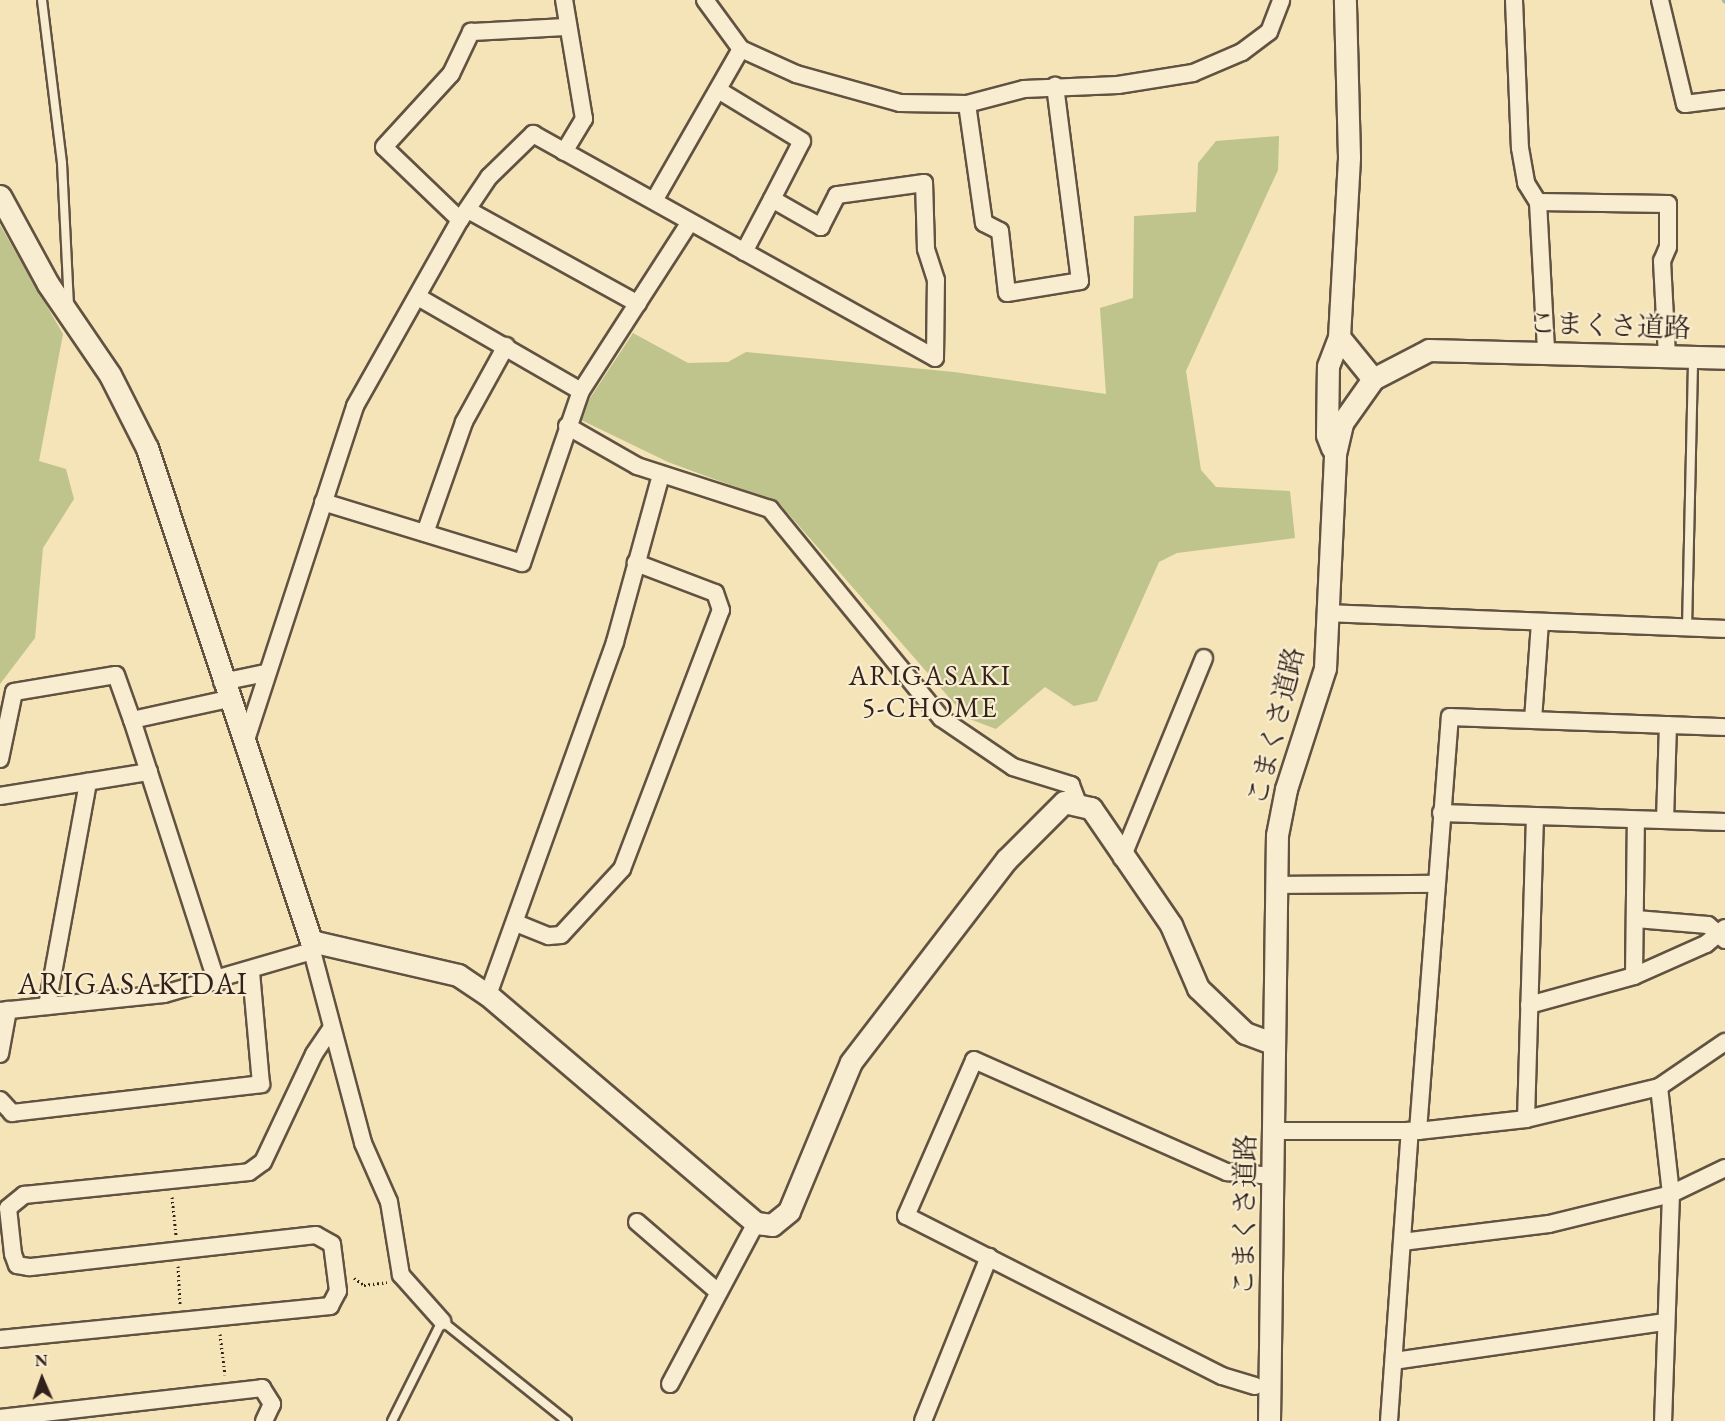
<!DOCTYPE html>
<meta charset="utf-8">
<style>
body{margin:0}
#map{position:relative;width:1725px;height:1421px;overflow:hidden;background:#f4e4b8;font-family:"EB Garamond","Noto Serif JP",serif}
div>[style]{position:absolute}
.green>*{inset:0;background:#bfc38c}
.stream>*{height:5px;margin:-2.5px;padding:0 2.5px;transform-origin:2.5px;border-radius:2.5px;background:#9cbeb2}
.path>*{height:3px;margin-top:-1.5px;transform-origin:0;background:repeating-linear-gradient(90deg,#32221b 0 1.5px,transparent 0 4.5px)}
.roads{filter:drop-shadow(2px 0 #625242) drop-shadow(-2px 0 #625242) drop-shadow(0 2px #625242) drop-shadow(0 -2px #625242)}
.service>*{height:8px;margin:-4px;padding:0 4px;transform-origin:4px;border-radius:4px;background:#f8edd1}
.minor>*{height:16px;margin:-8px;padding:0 8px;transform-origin:8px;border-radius:8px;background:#f8edd1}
.tertiary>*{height:21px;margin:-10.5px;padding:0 10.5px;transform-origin:10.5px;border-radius:10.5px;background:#f8edd1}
span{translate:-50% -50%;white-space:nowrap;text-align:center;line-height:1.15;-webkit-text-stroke:4.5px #f8edd1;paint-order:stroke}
.street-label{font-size:27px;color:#32221b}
.neighbourhood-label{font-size:28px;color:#32221b;letter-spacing:1.5px}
.quarter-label{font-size:30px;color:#32221b;letter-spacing:1.5px}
.north{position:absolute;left:12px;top:1349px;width:60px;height:60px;-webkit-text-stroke:4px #f8edd1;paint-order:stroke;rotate:358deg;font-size:16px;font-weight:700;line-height:24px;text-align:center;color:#32221b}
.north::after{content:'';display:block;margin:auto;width:21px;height:27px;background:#32221b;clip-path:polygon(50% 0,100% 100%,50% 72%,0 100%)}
</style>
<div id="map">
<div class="green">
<div style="clip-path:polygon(1279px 136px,1278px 170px,1186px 371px,1201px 470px,1216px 487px,1290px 491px,1295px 538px,1177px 553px,1159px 562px,1097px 701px,1074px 706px,1045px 687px,996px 729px,967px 718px,779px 503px,668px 462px,577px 418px,633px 333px,688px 363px,728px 362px,746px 352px,954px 372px,1106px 394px,1100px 308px,1133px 298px,1134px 216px,1196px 212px,1198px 163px,1216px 141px)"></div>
<div style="clip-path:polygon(0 225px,63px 334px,39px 461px,66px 469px,74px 499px,43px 548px,35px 638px,0 684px)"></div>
</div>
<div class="stream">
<div style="left:1724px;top:0;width:1px;rotate:45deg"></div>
</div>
<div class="path">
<div style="left:172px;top:1197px;width:38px;rotate:84deg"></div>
<div style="left:178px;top:1266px;width:38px;rotate:87deg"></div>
<div style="left:354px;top:1278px;width:12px;rotate:35deg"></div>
<div style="left:364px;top:1285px;width:23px;rotate:-7deg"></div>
<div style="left:220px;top:1334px;width:41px;rotate:83deg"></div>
</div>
<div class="roads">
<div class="service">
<div style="left:42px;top:0;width:164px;rotate:83deg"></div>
<div style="left:62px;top:163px;width:142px;rotate:87.2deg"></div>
<div style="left:1687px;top:628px;width:271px;rotate:-88.7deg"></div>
<div style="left:392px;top:1421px;width:112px;rotate:-63.4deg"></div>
<div style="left:442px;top:1321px;width:160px;rotate:38.7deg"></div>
</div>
<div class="minor">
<div style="left:705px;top:0;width:61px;rotate:53.7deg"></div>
<div style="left:741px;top:49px;width:60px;rotate:24.4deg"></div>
<div style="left:796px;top:74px;width:108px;rotate:15.6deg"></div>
<div style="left:900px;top:103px;width:67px;rotate:0.9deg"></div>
<div style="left:967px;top:104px;width:59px;rotate:-14.7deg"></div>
<div style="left:1024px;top:89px;width:94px;rotate:-2.4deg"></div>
<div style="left:1118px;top:85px;width:76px;rotate:-9.1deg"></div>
<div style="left:1193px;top:73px;width:53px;rotate:-23.2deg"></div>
<div style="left:1242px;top:52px;width:34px;rotate:-37deg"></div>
<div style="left:1269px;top:32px;width:34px;rotate:-69deg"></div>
<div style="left:1514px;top:0;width:148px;rotate:87.7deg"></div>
<div style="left:1520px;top:148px;width:36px;rotate:80deg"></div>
<div style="left:1526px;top:183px;width:22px;rotate:58deg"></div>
<div style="left:1538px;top:202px;width:148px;rotate:86.9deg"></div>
<div style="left:1660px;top:0;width:107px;rotate:76.5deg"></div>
<div style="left:1685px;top:104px;width:40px;rotate:-7.1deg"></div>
<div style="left:967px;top:104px;width:120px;rotate:81.9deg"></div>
<div style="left:984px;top:223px;width:18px;rotate:27deg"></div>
<div style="left:1000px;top:231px;width:62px;rotate:83.6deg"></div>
<div style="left:1007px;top:293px;width:74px;rotate:-9.3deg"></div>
<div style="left:1080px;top:281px;width:197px;rotate:-97.3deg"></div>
<div style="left:564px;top:152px;width:39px;rotate:-59deg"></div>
<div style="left:584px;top:119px;width:121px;rotate:-99.5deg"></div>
<div style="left:655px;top:199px;width:173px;rotate:-60.2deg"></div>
<div style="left:1538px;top:202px;width:130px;rotate:0.9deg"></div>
<div style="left:1668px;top:204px;width:43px;rotate:90deg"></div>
<div style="left:1668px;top:247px;width:15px;rotate:113deg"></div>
<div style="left:1662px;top:261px;width:95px;rotate:87deg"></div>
<div style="left:468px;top:210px;width:194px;rotate:28.9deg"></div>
<div style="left:460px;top:220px;width:105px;rotate:-136.2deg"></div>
<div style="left:384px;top:147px;width:99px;rotate:-47.5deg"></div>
<div style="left:451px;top:74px;width:47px;rotate:-64.5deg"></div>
<div style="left:471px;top:32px;width:96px;rotate:-3deg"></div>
<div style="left:744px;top:252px;width:60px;rotate:-62.2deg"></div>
<div style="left:418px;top:297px;width:188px;rotate:30deg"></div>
<div style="left:567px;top:426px;width:81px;rotate:29.7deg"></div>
<div style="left:637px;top:466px;width:140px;rotate:17.9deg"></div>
<div style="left:770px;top:509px;width:270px;rotate:50.7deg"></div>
<div style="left:941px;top:718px;width:87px;rotate:34.2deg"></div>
<div style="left:1013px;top:767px;width:61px;rotate:17.2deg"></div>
<div style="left:1071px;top:785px;width:17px;rotate:69deg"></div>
<div style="left:323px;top:502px;width:208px;rotate:17deg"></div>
<div style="left:522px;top:563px;width:182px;rotate:-71.1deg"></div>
<div style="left:581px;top:391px;width:201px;rotate:-57.2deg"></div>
<div style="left:425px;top:533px;width:118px;rotate:-70.6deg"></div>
<div style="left:464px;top:422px;width:87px;rotate:-61.1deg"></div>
<div style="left:1327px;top:613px;width:398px;rotate:2.3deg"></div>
<div style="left:222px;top:682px;width:45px;rotate:-11.6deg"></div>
<div style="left:1533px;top:720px;width:98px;rotate:-85.9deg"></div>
<div style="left:244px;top:746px;width:358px;rotate:-71.9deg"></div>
<div style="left:355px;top:406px;width:214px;rotate:-60.6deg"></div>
<div style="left:460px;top:220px;width:52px;rotate:-56deg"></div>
<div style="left:489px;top:177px;width:62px;rotate:-44.3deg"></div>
<div style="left:533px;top:134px;width:460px;rotate:29.1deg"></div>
<div style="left:935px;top:358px;width:78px;rotate:-89.3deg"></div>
<div style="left:936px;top:280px;width:33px;rotate:-108deg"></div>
<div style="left:926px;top:249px;width:66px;rotate:-91.7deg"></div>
<div style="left:924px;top:183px;width:88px;rotate:172.1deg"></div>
<div style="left:837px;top:195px;width:36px;rotate:117deg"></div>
<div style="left:821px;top:227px;width:56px;rotate:-150.3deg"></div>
<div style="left:772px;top:199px;width:65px;rotate:-62.7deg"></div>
<div style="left:802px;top:141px;width:98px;rotate:-148.7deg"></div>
<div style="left:0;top:759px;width:68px;rotate:-78.2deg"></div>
<div style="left:14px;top:692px;width:103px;rotate:-9.5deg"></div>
<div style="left:116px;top:675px;width:48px;rotate:70.4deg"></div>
<div style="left:0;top:796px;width:151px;rotate:-9.2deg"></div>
<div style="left:1441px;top:813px;width:284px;rotate:1.8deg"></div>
<div style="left:1665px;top:820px;width:95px;rotate:-88.2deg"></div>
<div style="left:1122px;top:858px;width:216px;rotate:-67.7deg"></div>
<div style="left:1275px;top:885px;width:161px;rotate:-0.4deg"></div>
<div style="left:1636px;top:919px;width:72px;rotate:4.8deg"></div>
<div style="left:1708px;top:925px;width:23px;rotate:41deg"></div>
<div style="left:516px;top:923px;width:35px;rotate:22deg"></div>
<div style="left:549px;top:936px;width:12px;rotate:-5deg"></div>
<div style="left:561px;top:935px;width:90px;rotate:-47.3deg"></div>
<div style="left:622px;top:869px;width:277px;rotate:-69.1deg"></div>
<div style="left:721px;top:610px;width:18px;rotate:-109deg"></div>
<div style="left:715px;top:593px;width:85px;rotate:-159.2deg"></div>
<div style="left:316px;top:943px;width:9px;rotate:117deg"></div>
<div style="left:312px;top:951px;width:199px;rotate:75.1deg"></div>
<div style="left:363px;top:1143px;width:64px;rotate:66.2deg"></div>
<div style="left:389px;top:1202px;width:74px;rotate:80.7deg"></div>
<div style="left:401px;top:1275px;width:62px;rotate:48.3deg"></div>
<div style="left:1634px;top:976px;width:154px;rotate:-89.3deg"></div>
<div style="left:217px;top:983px;width:276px;rotate:-107.9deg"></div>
<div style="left:132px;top:720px;width:98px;rotate:-12.3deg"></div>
<div style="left:488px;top:995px;width:375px;rotate:-70.2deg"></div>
<div style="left:615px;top:642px;width:173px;rotate:-74.6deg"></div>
<div style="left:1529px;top:1005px;width:109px;rotate:-15.4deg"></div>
<div style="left:1634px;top:976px;width:79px;rotate:-24deg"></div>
<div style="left:1706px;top:944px;width:25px;rotate:-40deg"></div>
<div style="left:47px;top:1006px;width:228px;rotate:-79.6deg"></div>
<div style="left:0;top:1011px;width:165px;rotate:-5.9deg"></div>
<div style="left:164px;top:994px;width:154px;rotate:-16.2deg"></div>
<div style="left:0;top:1054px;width:45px;rotate:-79.7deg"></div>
<div style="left:1659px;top:1087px;width:108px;rotate:83.6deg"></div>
<div style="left:1671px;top:1194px;width:227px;rotate:92deg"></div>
<div style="left:0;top:1100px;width:18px;rotate:47deg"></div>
<div style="left:12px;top:1113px;width:251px;rotate:-6.6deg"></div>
<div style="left:261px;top:1084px;width:113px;rotate:-95.1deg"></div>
<div style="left:1526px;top:1119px;width:301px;rotate:-88.3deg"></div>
<div style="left:1274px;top:1131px;width:144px"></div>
<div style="left:1418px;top:1131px;width:109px;rotate:-6.3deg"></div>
<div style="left:1526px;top:1119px;width:137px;rotate:-13.5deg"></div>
<div style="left:1659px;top:1087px;width:80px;rotate:-34.3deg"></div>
<div style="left:1418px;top:1131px;width:415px;rotate:-85.6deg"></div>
<div style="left:1450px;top:717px;width:275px;rotate:2.1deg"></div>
<div style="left:637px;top:1222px;width:106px;rotate:40.8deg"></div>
<div style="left:1402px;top:1242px;width:148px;rotate:-7deg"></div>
<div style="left:1549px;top:1224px;width:126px;rotate:-13.8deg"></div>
<div style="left:1671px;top:1194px;width:60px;rotate:-25.7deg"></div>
<div style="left:0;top:1339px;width:332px;rotate:-5.7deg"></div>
<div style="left:330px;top:1306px;width:17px;rotate:-62deg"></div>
<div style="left:338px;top:1291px;width:47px;rotate:-97.3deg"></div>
<div style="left:332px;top:1244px;width:18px;rotate:-151deg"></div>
<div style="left:316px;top:1235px;width:289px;rotate:173.6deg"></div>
<div style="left:29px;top:1267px;width:12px;rotate:-171deg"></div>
<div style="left:17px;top:1265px;width:12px;rotate:-110deg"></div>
<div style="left:13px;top:1254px;width:46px;rotate:-96.2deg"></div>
<div style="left:8px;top:1208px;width:21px;rotate:-39deg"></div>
<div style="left:24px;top:1195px;width:226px;rotate:-5.8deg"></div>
<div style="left:249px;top:1172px;width:17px;rotate:-36deg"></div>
<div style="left:263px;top:1162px;width:119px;rotate:-64.7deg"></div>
<div style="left:314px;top:1054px;width:30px;rotate:-56deg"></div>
<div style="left:1394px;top:1361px;width:273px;rotate:-8.2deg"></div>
<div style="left:670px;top:1384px;width:183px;rotate:-61.9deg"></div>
<div style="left:1255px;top:1386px;width:34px;rotate:-163deg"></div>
<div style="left:1222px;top:1376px;width:354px;rotate:-153.1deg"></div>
<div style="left:906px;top:1216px;width:170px;rotate:-66.4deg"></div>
<div style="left:974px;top:1060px;width:277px;rotate:23.9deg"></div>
<div style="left:1227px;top:1172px;width:46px;rotate:5deg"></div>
<div style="left:0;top:1418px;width:264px;rotate:-6.5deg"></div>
<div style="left:262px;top:1388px;width:19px;rotate:58deg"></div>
<div style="left:272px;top:1404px;width:19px;rotate:115deg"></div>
<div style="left:923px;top:1421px;width:177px;rotate:-68.1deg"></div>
<div style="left:1389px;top:1421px;width:291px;rotate:-85.9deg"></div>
</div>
<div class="tertiary">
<div style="left:0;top:196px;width:100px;rotate:61.4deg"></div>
<div style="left:48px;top:284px;width:110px;rotate:55.7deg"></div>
<div style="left:110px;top:375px;width:82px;rotate:63.1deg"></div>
<div style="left:147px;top:448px;width:520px;rotate:71.6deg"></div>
<div style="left:311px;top:941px;width:151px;rotate:13deg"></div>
<div style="left:458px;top:975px;width:36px;rotate:34deg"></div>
<div style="left:488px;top:995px;width:352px;rotate:40.4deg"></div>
<div style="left:756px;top:1223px;width:16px;rotate:7deg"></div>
<div style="left:772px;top:1225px;width:22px;rotate:-39deg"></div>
<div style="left:789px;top:1211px;width:161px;rotate:-67.4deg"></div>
<div style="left:851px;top:1062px;width:255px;rotate:-52.5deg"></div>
<div style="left:1006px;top:860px;width:82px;rotate:-45deg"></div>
<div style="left:1064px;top:802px;width:28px;rotate:13deg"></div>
<div style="left:1091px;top:808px;width:142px;rotate:55.6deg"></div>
<div style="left:1171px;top:925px;width:69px;rotate:66.8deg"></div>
<div style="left:1198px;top:988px;width:65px;rotate:43.8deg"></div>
<div style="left:1245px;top:1033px;width:30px;rotate:20deg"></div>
<div style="left:1339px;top:337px;width:54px;rotate:51deg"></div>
<div style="left:1332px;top:448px;width:14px;rotate:-111deg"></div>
<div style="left:1327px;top:435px;width:69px;rotate:-89.2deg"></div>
<div style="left:1328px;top:366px;width:31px;rotate:-69deg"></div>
<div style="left:1339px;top:337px;width:180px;rotate:-86.8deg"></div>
<div style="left:1349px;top:157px;width:157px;rotate:-91.5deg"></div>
<div style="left:1269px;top:1421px;width:586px;rotate:-89.22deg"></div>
<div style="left:1277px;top:835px;width:47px;rotate:-78.9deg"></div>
<div style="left:1286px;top:789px;width:127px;rotate:-72.1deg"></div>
<div style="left:1325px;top:668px;width:214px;rotate:-87.3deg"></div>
<div style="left:1335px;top:454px;width:32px;rotate:-77deg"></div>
<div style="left:1342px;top:423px;width:54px;rotate:-54.8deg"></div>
<div style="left:1373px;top:379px;width:63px;rotate:-27.4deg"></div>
<div style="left:1429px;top:350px;width:296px;rotate:1.5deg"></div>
</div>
</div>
<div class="street-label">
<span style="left:1610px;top:325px;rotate:2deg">こまくさ道路</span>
<span style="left:1275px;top:726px;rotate:-76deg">こまくさ道路</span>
<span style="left:1244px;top:1215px;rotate:-89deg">こまくさ道路</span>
</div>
<div class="neighbourhood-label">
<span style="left:930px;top:691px">ARIGASAKI<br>5-CHOME</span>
</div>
<div class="quarter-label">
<span style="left:133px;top:984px">ARIGASAKIDAI</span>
</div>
<div class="north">N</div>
</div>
